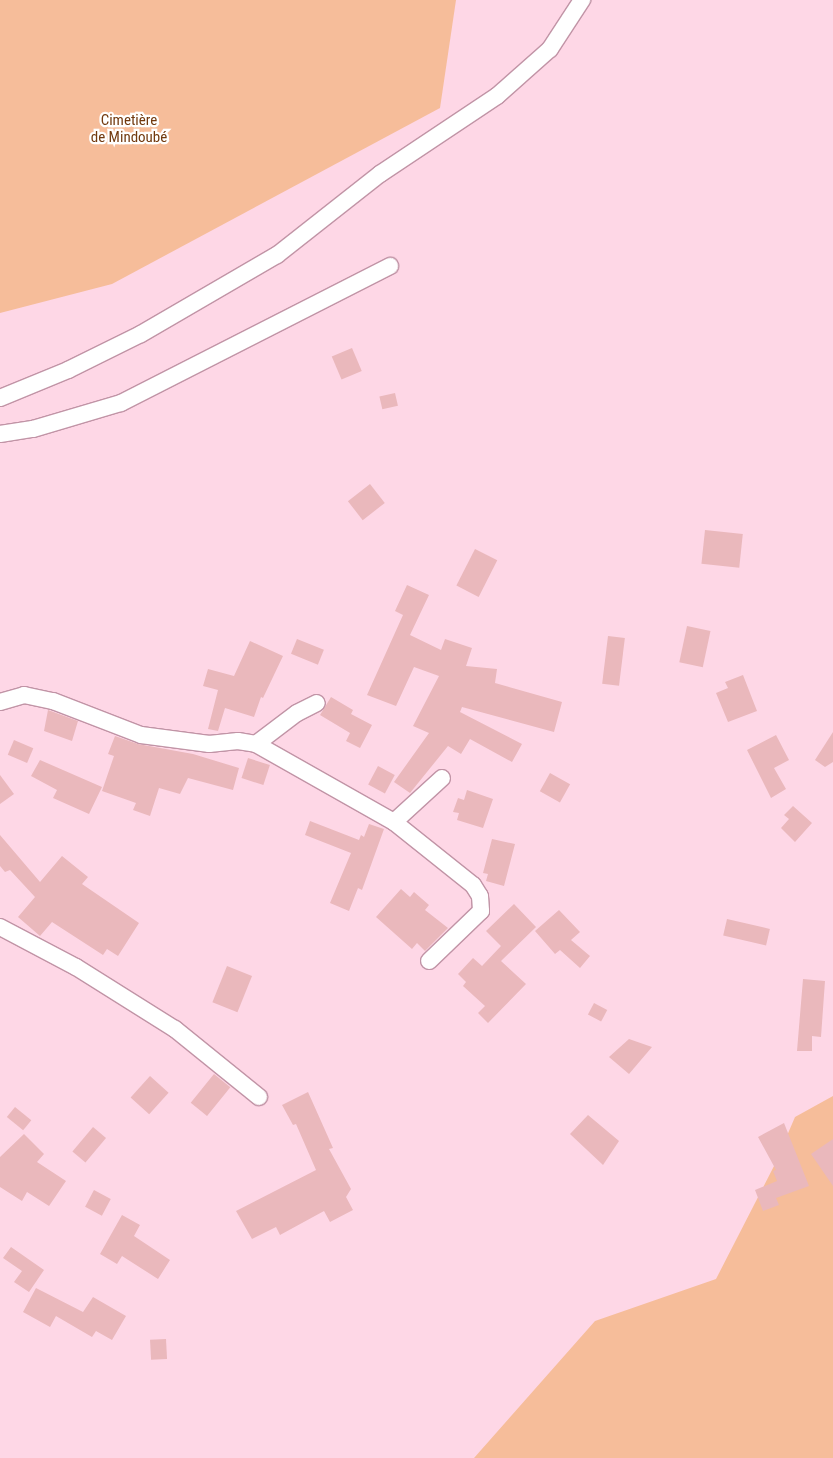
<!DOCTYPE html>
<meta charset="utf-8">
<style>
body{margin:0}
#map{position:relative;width:833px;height:1458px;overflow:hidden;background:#fed7e6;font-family:"Roboto Condensed",sans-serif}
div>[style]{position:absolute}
.green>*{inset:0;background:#f6bd9a}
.building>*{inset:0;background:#eab8bc;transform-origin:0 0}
.roads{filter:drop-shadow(1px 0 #c194a6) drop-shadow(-1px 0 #c194a6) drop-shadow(0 1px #c194a6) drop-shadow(0 -1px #c194a6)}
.minor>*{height:16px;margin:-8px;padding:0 8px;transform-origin:8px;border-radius:8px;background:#fff}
span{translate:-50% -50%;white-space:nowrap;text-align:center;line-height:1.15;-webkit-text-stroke:4.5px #fff;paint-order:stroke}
.park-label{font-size:15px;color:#71390e}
</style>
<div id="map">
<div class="green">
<div style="clip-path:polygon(0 0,456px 0,440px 108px,112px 284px,0 313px)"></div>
<div style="clip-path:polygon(833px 1096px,833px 1458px,474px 1458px,595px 1321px,716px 1279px,774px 1166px,795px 1117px)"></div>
</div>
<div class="building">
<div style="left:352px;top:348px;width:25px;height:22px;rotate:67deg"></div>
<div style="left:395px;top:393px;width:13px;height:16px;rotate:77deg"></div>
<div style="left:370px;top:484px;width:24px;height:28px;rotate:52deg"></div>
<div style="left:705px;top:530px;width:38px;height:34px;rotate:6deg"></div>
<div style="left:475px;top:549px;width:25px;height:41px;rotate:27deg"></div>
<div style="clip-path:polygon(407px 585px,429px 595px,410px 635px,441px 650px,445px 639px,472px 648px,466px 666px,497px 669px,495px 683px,562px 702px,554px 732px,462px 707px,460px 712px,522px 744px,512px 762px,470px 739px,461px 754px,448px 746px,410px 793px,394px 782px,429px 733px,413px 726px,439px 676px,414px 667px,396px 706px,367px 695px,403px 615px,395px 611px)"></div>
<div style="left:687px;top:626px;width:24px;height:37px;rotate:12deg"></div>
<div style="left:608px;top:636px;width:17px;height:48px;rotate:7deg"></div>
<div style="left:297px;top:639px;width:29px;height:16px;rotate:22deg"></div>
<div style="clip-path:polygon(250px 641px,283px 656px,263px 698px,261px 697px,254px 717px,225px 708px,218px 731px,208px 729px,218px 690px,203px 686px,208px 669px,234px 676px)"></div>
<div style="clip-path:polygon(743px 675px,757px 711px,728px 722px,716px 693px,728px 688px,725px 682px)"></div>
<div style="clip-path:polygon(331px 697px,353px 710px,351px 714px,372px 725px,360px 748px,346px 741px,350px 733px,320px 715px)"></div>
<div style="clip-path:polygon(48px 710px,78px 721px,72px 741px,44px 731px)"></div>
<div style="clip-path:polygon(833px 732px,833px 762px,825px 767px,815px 760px)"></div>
<div style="clip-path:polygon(776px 735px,789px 760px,774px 768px,786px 789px,771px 798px,747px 750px)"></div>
<div style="clip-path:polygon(115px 736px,138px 744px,193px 754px,239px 768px,233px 790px,188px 778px,180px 794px,159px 788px,150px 816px,133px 810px,136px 803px,102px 791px,114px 756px,108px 754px)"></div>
<div style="left:14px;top:740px;width:21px;height:16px;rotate:23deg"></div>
<div style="left:248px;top:758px;width:23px;height:21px;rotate:18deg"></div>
<div style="clip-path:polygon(40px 760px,102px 787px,89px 814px,53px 798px,57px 790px,31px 776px)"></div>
<div style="left:378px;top:766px;width:19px;height:21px;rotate:28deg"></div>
<div style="left:550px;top:773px;width:23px;height:21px;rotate:29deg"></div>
<div style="clip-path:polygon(0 775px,14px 794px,0 804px)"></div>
<div style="clip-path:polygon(467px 790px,493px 799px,483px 828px,457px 820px,459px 813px,453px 812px,458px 798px,464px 800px)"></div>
<div style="clip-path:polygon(793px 806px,812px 823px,795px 842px,781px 828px,789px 819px,784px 815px)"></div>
<div style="clip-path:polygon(310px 821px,359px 840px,361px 835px,364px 837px,369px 824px,384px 829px,362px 890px,358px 888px,349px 911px,330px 903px,351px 853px,305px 835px)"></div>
<div style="clip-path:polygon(0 835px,40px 882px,62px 856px,88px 877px,82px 884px,139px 923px,118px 956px,107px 949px,103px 955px,52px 922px,40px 936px,18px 917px,35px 897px,10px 870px,5px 872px,0 866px)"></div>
<div style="clip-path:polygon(492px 839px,515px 844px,504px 886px,486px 881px,488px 874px,483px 873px)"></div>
<div style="clip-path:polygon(401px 889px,410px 897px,414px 892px,429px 905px,425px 910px,448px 928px,425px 951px,417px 943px,412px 949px,376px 917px)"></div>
<div style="clip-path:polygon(514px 904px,536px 927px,501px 961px,526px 984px,488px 1023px,478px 1013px,485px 1006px,463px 986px,466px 982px,458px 974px,473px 958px,482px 966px,501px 946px,486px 931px)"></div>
<div style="clip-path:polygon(559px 910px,580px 932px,571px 940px,590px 956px,580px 968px,560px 950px,555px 954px,535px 931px)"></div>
<div style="left:727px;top:919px;width:44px;height:17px;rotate:13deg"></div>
<div style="left:227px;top:966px;width:27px;height:39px;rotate:22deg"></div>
<div style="clip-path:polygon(803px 979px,825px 981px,821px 1037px,812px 1036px,812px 1051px,797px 1051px)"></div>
<div style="left:594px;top:1003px;width:15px;height:13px;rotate:28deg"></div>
<div style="clip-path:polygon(629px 1039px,652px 1047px,629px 1074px,609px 1057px)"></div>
<div style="left:214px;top:1074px;width:21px;height:37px;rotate:39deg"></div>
<div style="left:150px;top:1076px;width:25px;height:29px;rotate:42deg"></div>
<div style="clip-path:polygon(308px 1092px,333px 1148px,329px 1149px,351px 1189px,346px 1197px,353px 1210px,330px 1222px,324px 1211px,280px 1235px,276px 1227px,252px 1239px,236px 1211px,316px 1170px,296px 1124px,293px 1125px,282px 1105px)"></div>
<div style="left:15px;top:1107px;width:21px;height:13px;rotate:39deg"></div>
<div style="clip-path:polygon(588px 1115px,619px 1141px,603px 1165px,570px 1134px)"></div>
<div style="clip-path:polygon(784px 1123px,809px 1186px,776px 1198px,779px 1205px,763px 1211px,755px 1190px,777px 1181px,773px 1171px,776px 1170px,758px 1137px)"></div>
<div style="left:93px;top:1127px;width:17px;height:32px;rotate:40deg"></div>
<div style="clip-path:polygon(24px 1134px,44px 1154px,37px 1162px,66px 1181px,49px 1206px,27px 1192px,22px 1201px,0 1187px,0 1157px)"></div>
<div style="clip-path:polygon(833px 1139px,833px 1186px,811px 1154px)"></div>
<div style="left:94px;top:1190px;width:19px;height:19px;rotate:28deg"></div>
<div style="clip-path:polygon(122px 1215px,140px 1225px,134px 1236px,170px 1260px,158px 1279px,122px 1256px,117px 1264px,100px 1254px)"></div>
<div style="clip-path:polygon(11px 1247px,44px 1270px,29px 1292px,14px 1282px,22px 1271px,3px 1258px)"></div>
<div style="clip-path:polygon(36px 1288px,83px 1312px,93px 1297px,126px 1316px,112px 1340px,96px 1331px,92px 1337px,56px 1316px,50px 1327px,23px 1312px)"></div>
<div style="left:166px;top:1339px;width:20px;height:16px;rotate:87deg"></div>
</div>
<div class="roads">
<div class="minor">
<div style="left:0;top:398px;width:74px;rotate:-22.4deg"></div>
<div style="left:68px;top:370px;width:81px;rotate:-26.3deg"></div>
<div style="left:141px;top:334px;width:157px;rotate:-30.2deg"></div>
<div style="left:277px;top:255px;width:131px;rotate:-38.2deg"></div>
<div style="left:380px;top:174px;width:141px;rotate:-33.7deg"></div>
<div style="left:497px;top:96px;width:71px;rotate:-41.6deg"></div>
<div style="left:550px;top:49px;width:59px;rotate:-56.9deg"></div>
<div style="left:0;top:434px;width:33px;rotate:-9deg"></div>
<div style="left:33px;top:429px;width:92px;rotate:-16.5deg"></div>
<div style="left:121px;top:403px;width:302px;rotate:-27deg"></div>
<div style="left:0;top:702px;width:25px;rotate:-16deg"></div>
<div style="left:24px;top:695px;width:30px;rotate:12deg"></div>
<div style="left:53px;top:701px;width:94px;rotate:21.1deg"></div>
<div style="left:141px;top:735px;width:69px;rotate:7.5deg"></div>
<div style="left:209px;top:744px;width:29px;rotate:-6deg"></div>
<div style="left:238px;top:741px;width:18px;rotate:9deg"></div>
<div style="left:256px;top:744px;width:159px;rotate:29.5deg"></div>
<div style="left:394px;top:822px;width:101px;rotate:38.6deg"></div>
<div style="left:473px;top:885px;width:13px;rotate:58deg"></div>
<div style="left:480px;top:896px;width:15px;rotate:86deg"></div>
<div style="left:481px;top:911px;width:72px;rotate:136.1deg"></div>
<div style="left:256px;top:744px;width:51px;rotate:-37.1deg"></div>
<div style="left:297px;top:713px;width:22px;rotate:-27deg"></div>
<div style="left:394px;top:822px;width:65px;rotate:-42.5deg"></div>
<div style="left:0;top:927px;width:86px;rotate:27.8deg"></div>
<div style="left:76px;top:967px;width:117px;rotate:32.1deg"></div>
<div style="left:175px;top:1029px;width:108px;rotate:39deg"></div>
</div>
</div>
<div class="park-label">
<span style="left:129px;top:129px">Cimetière<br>de Mindoubé</span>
</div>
</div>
